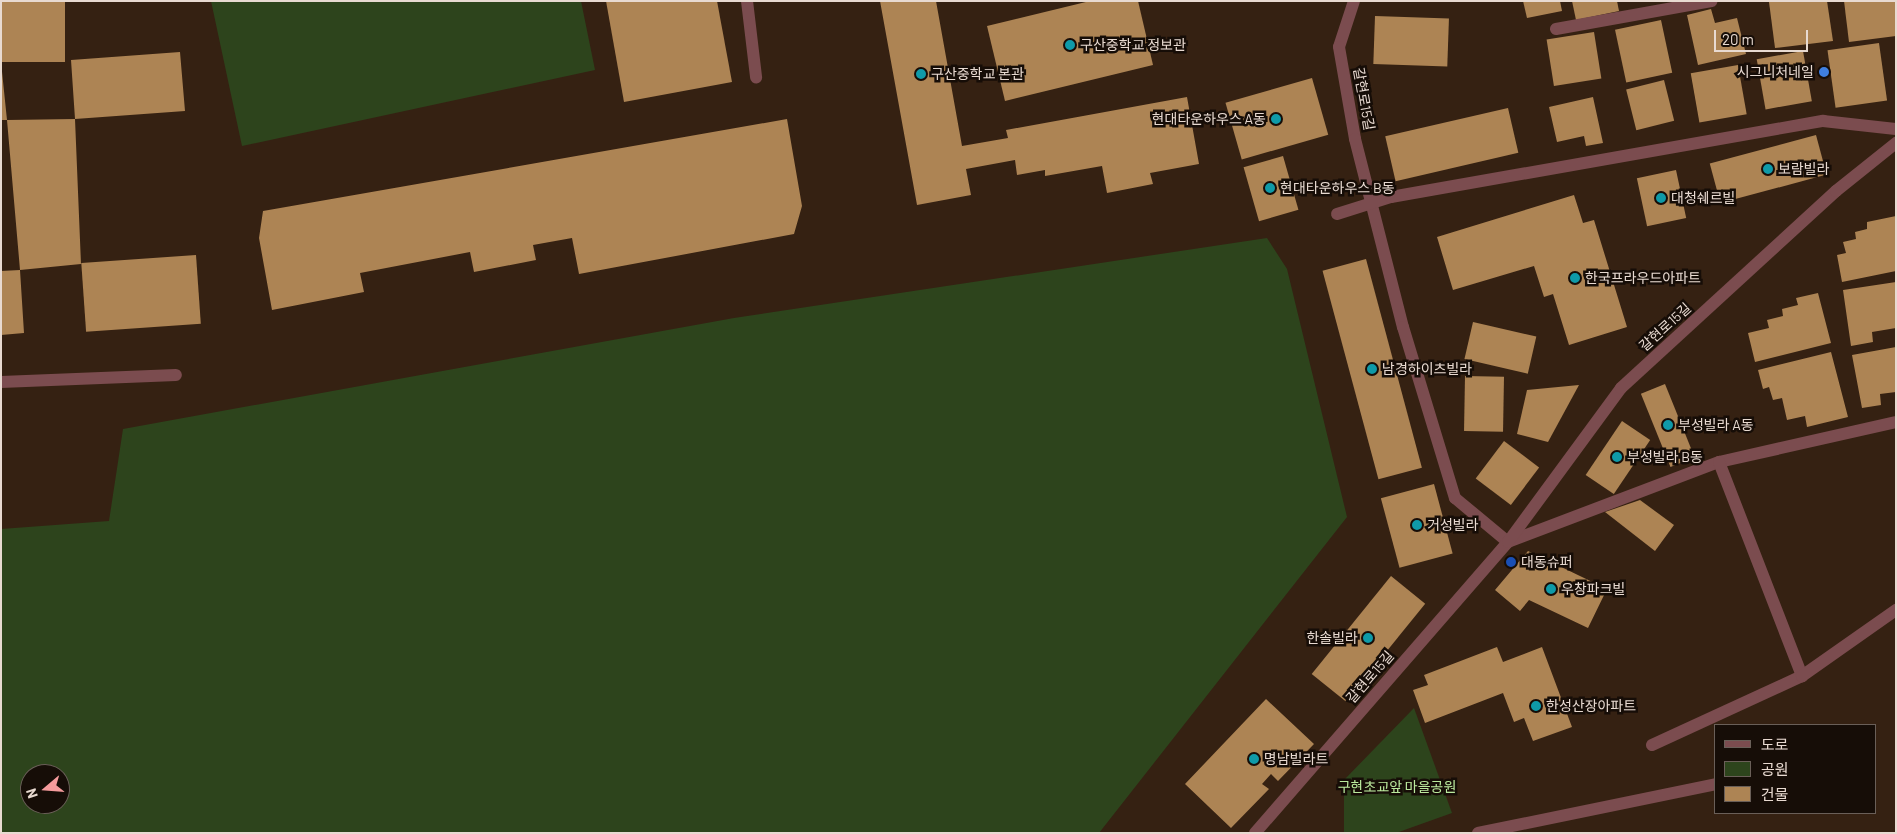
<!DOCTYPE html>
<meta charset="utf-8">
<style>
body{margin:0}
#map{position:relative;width:1897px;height:834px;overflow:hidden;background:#352112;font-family:Barlow,"Noto Sans KR",sans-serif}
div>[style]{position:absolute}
.green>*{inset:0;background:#2d441c}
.building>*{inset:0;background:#ad8454;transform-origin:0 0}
.lane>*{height:12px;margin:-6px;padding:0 6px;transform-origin:6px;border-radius:6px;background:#7b4c4f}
.street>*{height:12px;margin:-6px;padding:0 6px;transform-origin:6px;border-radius:6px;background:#7b4c4f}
.dots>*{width:14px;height:14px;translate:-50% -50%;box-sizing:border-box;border:2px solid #160d07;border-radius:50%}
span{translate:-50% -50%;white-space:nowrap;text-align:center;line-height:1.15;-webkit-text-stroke:5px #160d07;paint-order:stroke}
.poi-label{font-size:14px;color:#e8dad1}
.left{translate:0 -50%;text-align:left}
.right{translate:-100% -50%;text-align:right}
.street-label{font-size:14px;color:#e8dad1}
.park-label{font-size:14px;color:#bbe99d}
.frame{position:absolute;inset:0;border:2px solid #e8dad1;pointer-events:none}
.legend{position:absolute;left:1714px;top:724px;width:162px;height:90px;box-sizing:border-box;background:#160d07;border:1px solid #6a5f58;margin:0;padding:6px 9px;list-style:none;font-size:15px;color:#e8dad1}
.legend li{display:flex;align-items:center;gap:10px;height:25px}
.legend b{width:25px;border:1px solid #6a5f58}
.north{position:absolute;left:20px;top:764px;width:50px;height:50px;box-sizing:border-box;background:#160d07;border:1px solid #6a5f58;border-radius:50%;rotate:252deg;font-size:14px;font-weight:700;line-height:20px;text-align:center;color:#e8dad1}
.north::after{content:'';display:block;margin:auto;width:18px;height:22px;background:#f59b9c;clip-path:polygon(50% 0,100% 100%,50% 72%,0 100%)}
.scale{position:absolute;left:1714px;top:30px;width:94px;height:22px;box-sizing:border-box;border:2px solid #e8dad1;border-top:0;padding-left:6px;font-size:15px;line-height:18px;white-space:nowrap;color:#e8dad1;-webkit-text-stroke:4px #160d07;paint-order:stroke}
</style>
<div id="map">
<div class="green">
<div style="clip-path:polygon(211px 1px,581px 1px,595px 70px,242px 146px)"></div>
<div style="clip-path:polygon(evenodd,1267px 238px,1287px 269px,1347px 517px,1099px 833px,1px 833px,1px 529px,109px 521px,123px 429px,734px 318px,1267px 238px,30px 774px,60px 774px,60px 804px,30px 804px,30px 774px)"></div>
<div style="clip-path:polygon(1414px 708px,1452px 813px,1396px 833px,1344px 833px,1344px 780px)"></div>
</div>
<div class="building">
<div style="left:1px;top:1px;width:64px;height:61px"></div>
<div style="clip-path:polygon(606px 1px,717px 1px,732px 82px,624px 102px)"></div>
<div style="clip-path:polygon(880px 1px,936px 1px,962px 146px,1008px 138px,1006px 130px,1187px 97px,1199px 164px,1150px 173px,1153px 184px,1107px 193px,1102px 166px,1045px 176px,1045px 170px,1017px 175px,1015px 160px,966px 169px,971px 195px,917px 205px)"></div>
<div style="clip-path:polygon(1090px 1px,1138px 1px,1153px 65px,1005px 101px,987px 26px)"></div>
<div style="clip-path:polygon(1523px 1px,1560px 1px,1562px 11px,1527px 18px)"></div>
<div style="clip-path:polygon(1572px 1px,1617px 1px,1619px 11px,1576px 20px)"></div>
<div style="clip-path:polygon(1827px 1px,1833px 41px,1775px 48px,1769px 2px)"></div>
<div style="clip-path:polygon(1844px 1px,1896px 1px,1896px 36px,1849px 42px)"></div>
<div style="clip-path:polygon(1711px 9px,1715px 23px,1737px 18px,1746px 54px,1698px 65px,1687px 15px)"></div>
<div style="left:1375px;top:16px;width:74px;height:48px;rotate:2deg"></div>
<div style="left:1661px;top:20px;width:54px;height:47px;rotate:78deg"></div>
<div style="left:1594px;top:32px;width:47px;height:48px;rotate:81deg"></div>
<div style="left:1879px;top:43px;width:58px;height:52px;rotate:82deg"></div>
<div style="left:1803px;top:51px;width:51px;height:47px;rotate:80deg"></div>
<div style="clip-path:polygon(180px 52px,185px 111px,75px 119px,81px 264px,20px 270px,24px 333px,1px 335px,1px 271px,20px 270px,7px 120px,1px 120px,1px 62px,7px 120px,75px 119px,71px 60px)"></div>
<div style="left:1738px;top:65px;width:50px;height:48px;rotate:80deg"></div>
<div style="left:1312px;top:78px;width:59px;height:90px;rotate:74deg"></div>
<div style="left:1664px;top:80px;width:42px;height:39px;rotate:76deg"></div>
<div style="clip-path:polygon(1593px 97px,1603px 143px,1586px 146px,1584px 136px,1557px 142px,1549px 107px)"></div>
<div style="left:1508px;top:108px;width:46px;height:126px;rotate:77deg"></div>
<div style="clip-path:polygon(787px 119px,802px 206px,794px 234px,579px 274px,572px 238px,533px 245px,536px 260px,474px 272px,470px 252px,360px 273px,364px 292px,272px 310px,259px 238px,263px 211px)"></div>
<div style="left:1816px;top:135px;width:41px;height:110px;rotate:75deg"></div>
<div style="left:1283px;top:156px;width:56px;height:41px;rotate:74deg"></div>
<div style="left:1676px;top:170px;width:49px;height:40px;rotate:78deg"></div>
<div style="clip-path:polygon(1574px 195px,1583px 223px,1594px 220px,1627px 327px,1569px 345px,1553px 294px,1544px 297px,1534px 266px,1453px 290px,1437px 237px)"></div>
<div style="clip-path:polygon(1896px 216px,1896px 271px,1842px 282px,1837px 255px,1846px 253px,1843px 242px,1856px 239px,1855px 232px,1867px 229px,1867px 222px)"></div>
<div style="left:196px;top:255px;width:69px;height:115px;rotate:86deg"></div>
<div style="left:1366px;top:259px;width:216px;height:45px;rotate:75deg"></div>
<div style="clip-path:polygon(1896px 282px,1896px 328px,1872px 332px,1873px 342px,1851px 346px,1843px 290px)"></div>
<div style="clip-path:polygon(1818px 293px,1831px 343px,1755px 362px,1748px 333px,1769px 328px,1767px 320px,1783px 316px,1782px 309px,1798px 305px,1796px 298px)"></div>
<div style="left:1473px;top:322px;width:65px;height:38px;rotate:13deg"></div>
<div style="clip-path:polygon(1896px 347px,1896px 392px,1880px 394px,1881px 405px,1862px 408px,1852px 355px)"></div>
<div style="clip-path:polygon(1831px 352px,1848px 417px,1807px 427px,1805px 416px,1787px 420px,1782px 398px,1773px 400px,1769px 387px,1763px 389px,1758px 370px)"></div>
<div style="left:1465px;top:376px;width:39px;height:55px;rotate:1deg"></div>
<div style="left:1665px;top:384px;width:79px;height:26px;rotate:68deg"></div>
<div style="clip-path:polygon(1579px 385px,1548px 442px,1517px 434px,1527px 390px)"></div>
<div style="left:1622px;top:421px;width:34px;height:65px;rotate:34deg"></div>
<div style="left:1504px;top:441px;width:44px;height:47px;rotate:37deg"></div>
<div style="left:1434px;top:484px;width:72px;height:55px;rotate:75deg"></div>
<div style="clip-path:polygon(1640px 500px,1674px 525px,1655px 551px,1605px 512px)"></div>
<div style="clip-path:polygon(1528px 551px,1607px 589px,1588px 628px,1529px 600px,1520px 611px,1495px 590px)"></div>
<div style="left:1391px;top:576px;width:44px;height:126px;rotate:39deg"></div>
<div style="clip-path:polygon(1497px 647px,1503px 662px,1542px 647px,1572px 727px,1533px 741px,1524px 718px,1514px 722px,1503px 693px,1425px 723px,1413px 690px,1428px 685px,1424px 675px)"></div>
<div style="clip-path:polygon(1266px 699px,1314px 744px,1278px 781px,1271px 774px,1262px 784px,1269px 789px,1231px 828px,1185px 784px)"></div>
</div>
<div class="lane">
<div style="left:747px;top:1px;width:77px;rotate:83.2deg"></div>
<div style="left:1px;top:382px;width:175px;rotate:-2.3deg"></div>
<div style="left:1652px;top:745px;width:165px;rotate:-24.7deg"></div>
<div style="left:1478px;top:833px;width:243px;rotate:-11.6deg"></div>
</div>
<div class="street">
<div style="left:1354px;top:1px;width:48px;rotate:108.1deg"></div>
<div style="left:1339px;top:47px;width:93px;rotate:80.1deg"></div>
<div style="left:1355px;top:139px;width:194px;rotate:75.7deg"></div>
<div style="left:1403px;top:327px;width:179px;rotate:73.1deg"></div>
<div style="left:1455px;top:498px;width:69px;rotate:39.7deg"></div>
<div style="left:1508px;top:542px;width:226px;rotate:-20.8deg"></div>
<div style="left:1719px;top:462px;width:181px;rotate:-12.7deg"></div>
<div style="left:1556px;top:29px;width:158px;rotate:-10.2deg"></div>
<div style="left:1337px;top:214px;width:57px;rotate:-17.5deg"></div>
<div style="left:1391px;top:197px;width:439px;rotate:-10deg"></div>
<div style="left:1823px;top:121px;width:73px;rotate:6.3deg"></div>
<div style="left:1719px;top:462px;width:230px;rotate:68.8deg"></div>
<div style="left:1802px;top:676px;width:115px;rotate:-35.1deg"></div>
<div style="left:1255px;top:833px;width:386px;rotate:-49deg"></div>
<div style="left:1508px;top:542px;width:191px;rotate:-53.7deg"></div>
<div style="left:1621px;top:388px;width:292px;rotate:-42.5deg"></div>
<div style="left:1836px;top:191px;width:77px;rotate:-38.7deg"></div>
</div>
<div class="dots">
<div style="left:1070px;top:45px;background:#0f9aa8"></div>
<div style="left:1824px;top:72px;background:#3f7fe0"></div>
<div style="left:921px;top:74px;background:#0f9aa8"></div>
<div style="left:1276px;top:119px;background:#0f9aa8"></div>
<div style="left:1768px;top:169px;background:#0f9aa8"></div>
<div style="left:1270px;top:188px;background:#0f9aa8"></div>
<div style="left:1661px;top:198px;background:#0f9aa8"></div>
<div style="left:1575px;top:278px;background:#0f9aa8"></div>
<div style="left:1372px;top:369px;background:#0f9aa8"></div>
<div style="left:1668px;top:425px;background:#0f9aa8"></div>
<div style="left:1617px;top:457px;background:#0f9aa8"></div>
<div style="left:1417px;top:525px;background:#0f9aa8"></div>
<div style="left:1511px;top:562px;background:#1a4fb4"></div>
<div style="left:1551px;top:589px;background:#0f9aa8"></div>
<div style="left:1368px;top:638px;background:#0f9aa8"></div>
<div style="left:1536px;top:706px;background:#0f9aa8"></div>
<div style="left:1254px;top:759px;background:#0f9aa8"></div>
</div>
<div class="poi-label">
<span class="left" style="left:1080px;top:45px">구산중학교 정보관</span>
<span class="right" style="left:1814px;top:72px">시그니처네일</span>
<span class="left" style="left:931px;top:74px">구산중학교 본관</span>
<span class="right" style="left:1266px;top:119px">현대타운하우스 A동</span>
<span class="left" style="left:1778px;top:169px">보람빌라</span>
<span class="left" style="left:1280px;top:188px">현대타운하우스 B동</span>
<span class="left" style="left:1671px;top:198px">대청쉐르빌</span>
<span class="left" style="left:1585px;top:278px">한국프라우드아파트</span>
<span class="left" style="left:1382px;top:369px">남경하이츠빌라</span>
<span class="left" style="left:1678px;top:425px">부성빌라 A동</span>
<span class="left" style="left:1627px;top:457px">부성빌라 B동</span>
<span class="left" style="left:1427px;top:525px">거성빌라</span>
<span class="left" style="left:1521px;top:562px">대동슈퍼</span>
<span class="left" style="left:1561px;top:589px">우창파크빌</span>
<span class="right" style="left:1358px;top:638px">한솔빌라</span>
<span class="left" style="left:1546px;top:706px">한성산장아파트</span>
<span class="left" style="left:1264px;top:759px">명남빌라트</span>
</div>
<div class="street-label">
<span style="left:1364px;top:99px;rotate:80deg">갈현로15길</span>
<span style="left:1665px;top:327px;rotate:-42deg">갈현로15길</span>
<span style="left:1370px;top:677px;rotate:-49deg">갈현로15길</span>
</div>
<div class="park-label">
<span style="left:1397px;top:787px">구현초교앞 마을공원</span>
</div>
<div class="frame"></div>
<ul class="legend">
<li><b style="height:6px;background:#7b4c4f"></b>도로</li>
<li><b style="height:14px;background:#2d441c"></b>공원</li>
<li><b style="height:14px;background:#ad8454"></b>건물</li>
</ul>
<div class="north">N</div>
<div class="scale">20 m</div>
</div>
